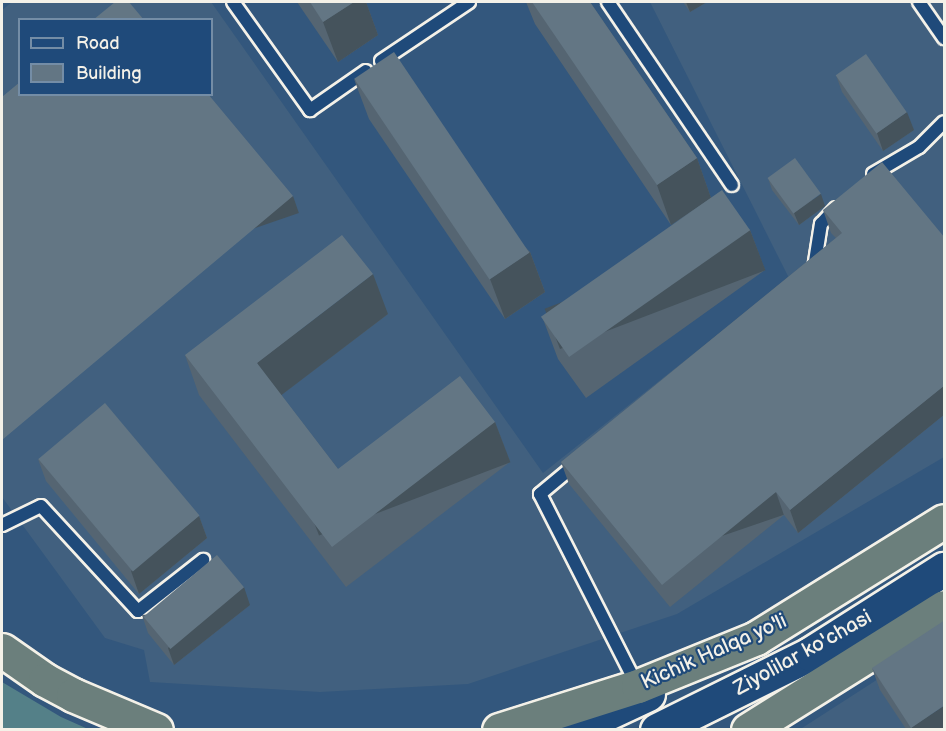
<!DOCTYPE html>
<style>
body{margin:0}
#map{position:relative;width:946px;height:731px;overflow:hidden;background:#33577d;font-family:"Balsamiq Sans",sans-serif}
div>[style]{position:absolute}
.built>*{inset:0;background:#41607f}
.green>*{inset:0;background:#548088}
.roads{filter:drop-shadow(2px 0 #f4f1e8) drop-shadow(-2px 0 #f4f1e8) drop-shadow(0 2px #f4f1e8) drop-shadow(0 -2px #f4f1e8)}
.service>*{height:12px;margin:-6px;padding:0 6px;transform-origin:6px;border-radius:6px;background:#1f4a7a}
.secondary>*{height:33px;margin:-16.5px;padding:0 16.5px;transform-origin:16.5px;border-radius:16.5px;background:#1f4a7a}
.trunk>*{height:33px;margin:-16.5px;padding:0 16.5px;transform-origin:16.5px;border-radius:16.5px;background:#6b7f7c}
.wall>*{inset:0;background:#556572}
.shaded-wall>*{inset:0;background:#45535c;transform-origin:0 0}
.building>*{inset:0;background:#637684;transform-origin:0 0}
span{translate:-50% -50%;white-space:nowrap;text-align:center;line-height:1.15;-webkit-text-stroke:4.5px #1f4a7a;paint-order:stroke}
.street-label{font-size:21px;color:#f4f1e8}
.frame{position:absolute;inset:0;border:3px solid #f4f1e8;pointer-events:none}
.legend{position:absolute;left:18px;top:18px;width:195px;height:78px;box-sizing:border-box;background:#1f4a7a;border:2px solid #748da6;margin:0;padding:8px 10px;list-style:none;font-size:18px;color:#f4f1e8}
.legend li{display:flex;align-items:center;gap:12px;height:30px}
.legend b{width:30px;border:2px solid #748da6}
</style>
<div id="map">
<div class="built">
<div style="clip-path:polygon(evenodd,12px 2px,211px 2px,543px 473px,789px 278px,650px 2px,944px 2px,944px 457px,677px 614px,468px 684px,320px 692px,150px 682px,144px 650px,105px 638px,2px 497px,2px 10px,12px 2px,20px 20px,212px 20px,212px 94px,20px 94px,20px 20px)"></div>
<div style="clip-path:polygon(944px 635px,944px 729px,799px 730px,875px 681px)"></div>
</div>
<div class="green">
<div style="clip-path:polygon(2px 682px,61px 717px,88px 729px,2px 729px)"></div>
</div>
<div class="roads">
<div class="service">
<div style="left:233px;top:2px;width:133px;rotate:54.5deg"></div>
<div style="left:310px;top:110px;width:68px;rotate:-34.9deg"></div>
<div style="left:608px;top:2px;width:221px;rotate:55.9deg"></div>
<div style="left:919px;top:2px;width:44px;rotate:55.2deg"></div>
<div style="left:381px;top:61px;width:106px;rotate:-33.8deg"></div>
<div style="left:873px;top:174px;width:53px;rotate:-30.4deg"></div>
<div style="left:919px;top:147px;width:35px;rotate:-45deg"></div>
<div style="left:814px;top:268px;width:45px;rotate:-81deg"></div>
<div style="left:821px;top:224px;width:22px;rotate:-47deg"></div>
<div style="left:576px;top:464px;width:47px;rotate:140.2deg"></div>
<div style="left:540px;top:494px;width:214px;rotate:63.1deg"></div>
<div style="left:2px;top:525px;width:43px;rotate:-26deg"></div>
<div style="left:41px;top:506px;width:143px;rotate:47.3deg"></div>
<div style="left:138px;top:611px;width:83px;rotate:-38.1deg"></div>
</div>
<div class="secondary">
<div style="left:571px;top:730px;width:85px;rotate:-25.1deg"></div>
<div style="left:657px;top:730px;width:171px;rotate:-26.4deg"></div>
<div style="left:810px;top:654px;width:159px;rotate:-32.4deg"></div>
</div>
<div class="trunk">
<div style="left:2px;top:650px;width:52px;rotate:34.9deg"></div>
<div style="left:45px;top:680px;width:32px;rotate:28deg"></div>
<div style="left:73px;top:695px;width:90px;rotate:22.9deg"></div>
<div style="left:499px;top:730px;width:146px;rotate:-17.6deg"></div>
<div style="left:638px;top:686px;width:127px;rotate:-22.1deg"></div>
<div style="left:756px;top:638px;width:221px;rotate:-31.9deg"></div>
<div style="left:748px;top:730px;width:231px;rotate:-32.1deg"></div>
</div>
</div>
<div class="wall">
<div style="clip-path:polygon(297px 2px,366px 2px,378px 35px,338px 62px)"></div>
<div style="clip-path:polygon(526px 2px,590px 2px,697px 158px,711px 198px,750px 230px,765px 270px,586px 398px,558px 359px,543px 319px,701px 206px,671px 225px,535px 24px)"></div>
<div style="clip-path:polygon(683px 2px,707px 2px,690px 12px)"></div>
<div style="clip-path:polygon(836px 75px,914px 130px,883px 151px,842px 92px)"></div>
<div style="clip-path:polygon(354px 79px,530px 252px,545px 292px,505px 319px,369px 119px)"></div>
<div style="clip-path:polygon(768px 178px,825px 206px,799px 225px,772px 190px)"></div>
<div style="clip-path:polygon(823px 210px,945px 238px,945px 414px,798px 533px,784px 515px,670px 607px,569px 484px,561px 462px,836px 238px,831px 233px)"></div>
<div style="clip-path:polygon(388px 314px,281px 395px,338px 469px,495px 422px,510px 462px,346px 587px,199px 395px,185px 355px)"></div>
<div style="clip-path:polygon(38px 459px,199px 516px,207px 538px,139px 594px,46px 481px)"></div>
<div style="clip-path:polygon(250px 605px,174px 665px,148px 633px,142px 615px)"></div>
<div style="clip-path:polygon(872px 668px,945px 729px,906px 729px,880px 690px)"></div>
</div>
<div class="shaded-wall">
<div style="clip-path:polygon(354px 2px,366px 2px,378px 35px,338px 62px,323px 22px)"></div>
<div style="clip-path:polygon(686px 2px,707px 2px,690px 12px)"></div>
<div style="clip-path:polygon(907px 112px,914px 130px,883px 151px,877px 133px)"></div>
<div style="clip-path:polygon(697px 158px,711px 198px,671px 225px,657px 185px)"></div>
<div style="clip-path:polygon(821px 194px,825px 206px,799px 225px,794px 213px)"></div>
<div style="left:293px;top:196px;width:18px;height:380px;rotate:71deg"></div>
<div style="left:750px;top:230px;width:43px;height:220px;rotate:69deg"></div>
<div style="clip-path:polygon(530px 252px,545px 292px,505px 319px,490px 279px)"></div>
<div style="clip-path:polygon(373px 274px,388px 314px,271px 403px,257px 363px)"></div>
<div style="clip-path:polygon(945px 385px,945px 414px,798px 533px,790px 510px)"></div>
<div style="left:495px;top:422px;width:43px;height:205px;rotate:69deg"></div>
<div style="left:776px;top:492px;width:24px;height:147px;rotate:71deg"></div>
<div style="clip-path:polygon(199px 516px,207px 538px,139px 594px,131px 571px)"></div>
<div style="clip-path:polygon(244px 587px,250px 605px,174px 665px,168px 648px)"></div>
<div style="clip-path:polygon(945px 705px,945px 729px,911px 729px,911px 728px)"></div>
</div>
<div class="building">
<div style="clip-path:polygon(115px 2px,129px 2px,144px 20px,93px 20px)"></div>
<div style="clip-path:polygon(310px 2px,354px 2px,323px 22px)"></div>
<div style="clip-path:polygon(532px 2px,590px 2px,697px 158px,657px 185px)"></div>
<div style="left:394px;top:52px;width:242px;height:48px;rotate:56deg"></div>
<div style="left:866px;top:54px;width:71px;height:37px;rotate:55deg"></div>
<div style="clip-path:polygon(20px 82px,20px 94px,208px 94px,293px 196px,2px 440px,2px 97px)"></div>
<div style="left:795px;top:158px;width:44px;height:34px;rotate:54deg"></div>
<div style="clip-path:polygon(882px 162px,945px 238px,945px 385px,790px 510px,776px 492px,662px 585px,561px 462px,842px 233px,823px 210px)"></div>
<div style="left:722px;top:190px;width:49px;height:221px;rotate:55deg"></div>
<div style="clip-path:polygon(342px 235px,373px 274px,257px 363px,338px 469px,460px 376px,495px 422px,332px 547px,185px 355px)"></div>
<div style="left:105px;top:403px;width:147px;height:87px;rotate:50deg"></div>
<div style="left:217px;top:555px;width:42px;height:96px;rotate:50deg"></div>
<div style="clip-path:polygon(945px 620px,945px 705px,911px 728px,872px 668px)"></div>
</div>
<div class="street-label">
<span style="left:714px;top:652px;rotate:-24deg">Kichik Halqa yo'li</span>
<span style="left:803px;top:653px;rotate:-29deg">Ziyolilar ko'chasi</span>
</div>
<div class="frame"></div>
<ul class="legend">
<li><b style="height:8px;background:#1f4a7a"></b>Road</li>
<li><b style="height:16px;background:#637684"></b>Building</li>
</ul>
</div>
